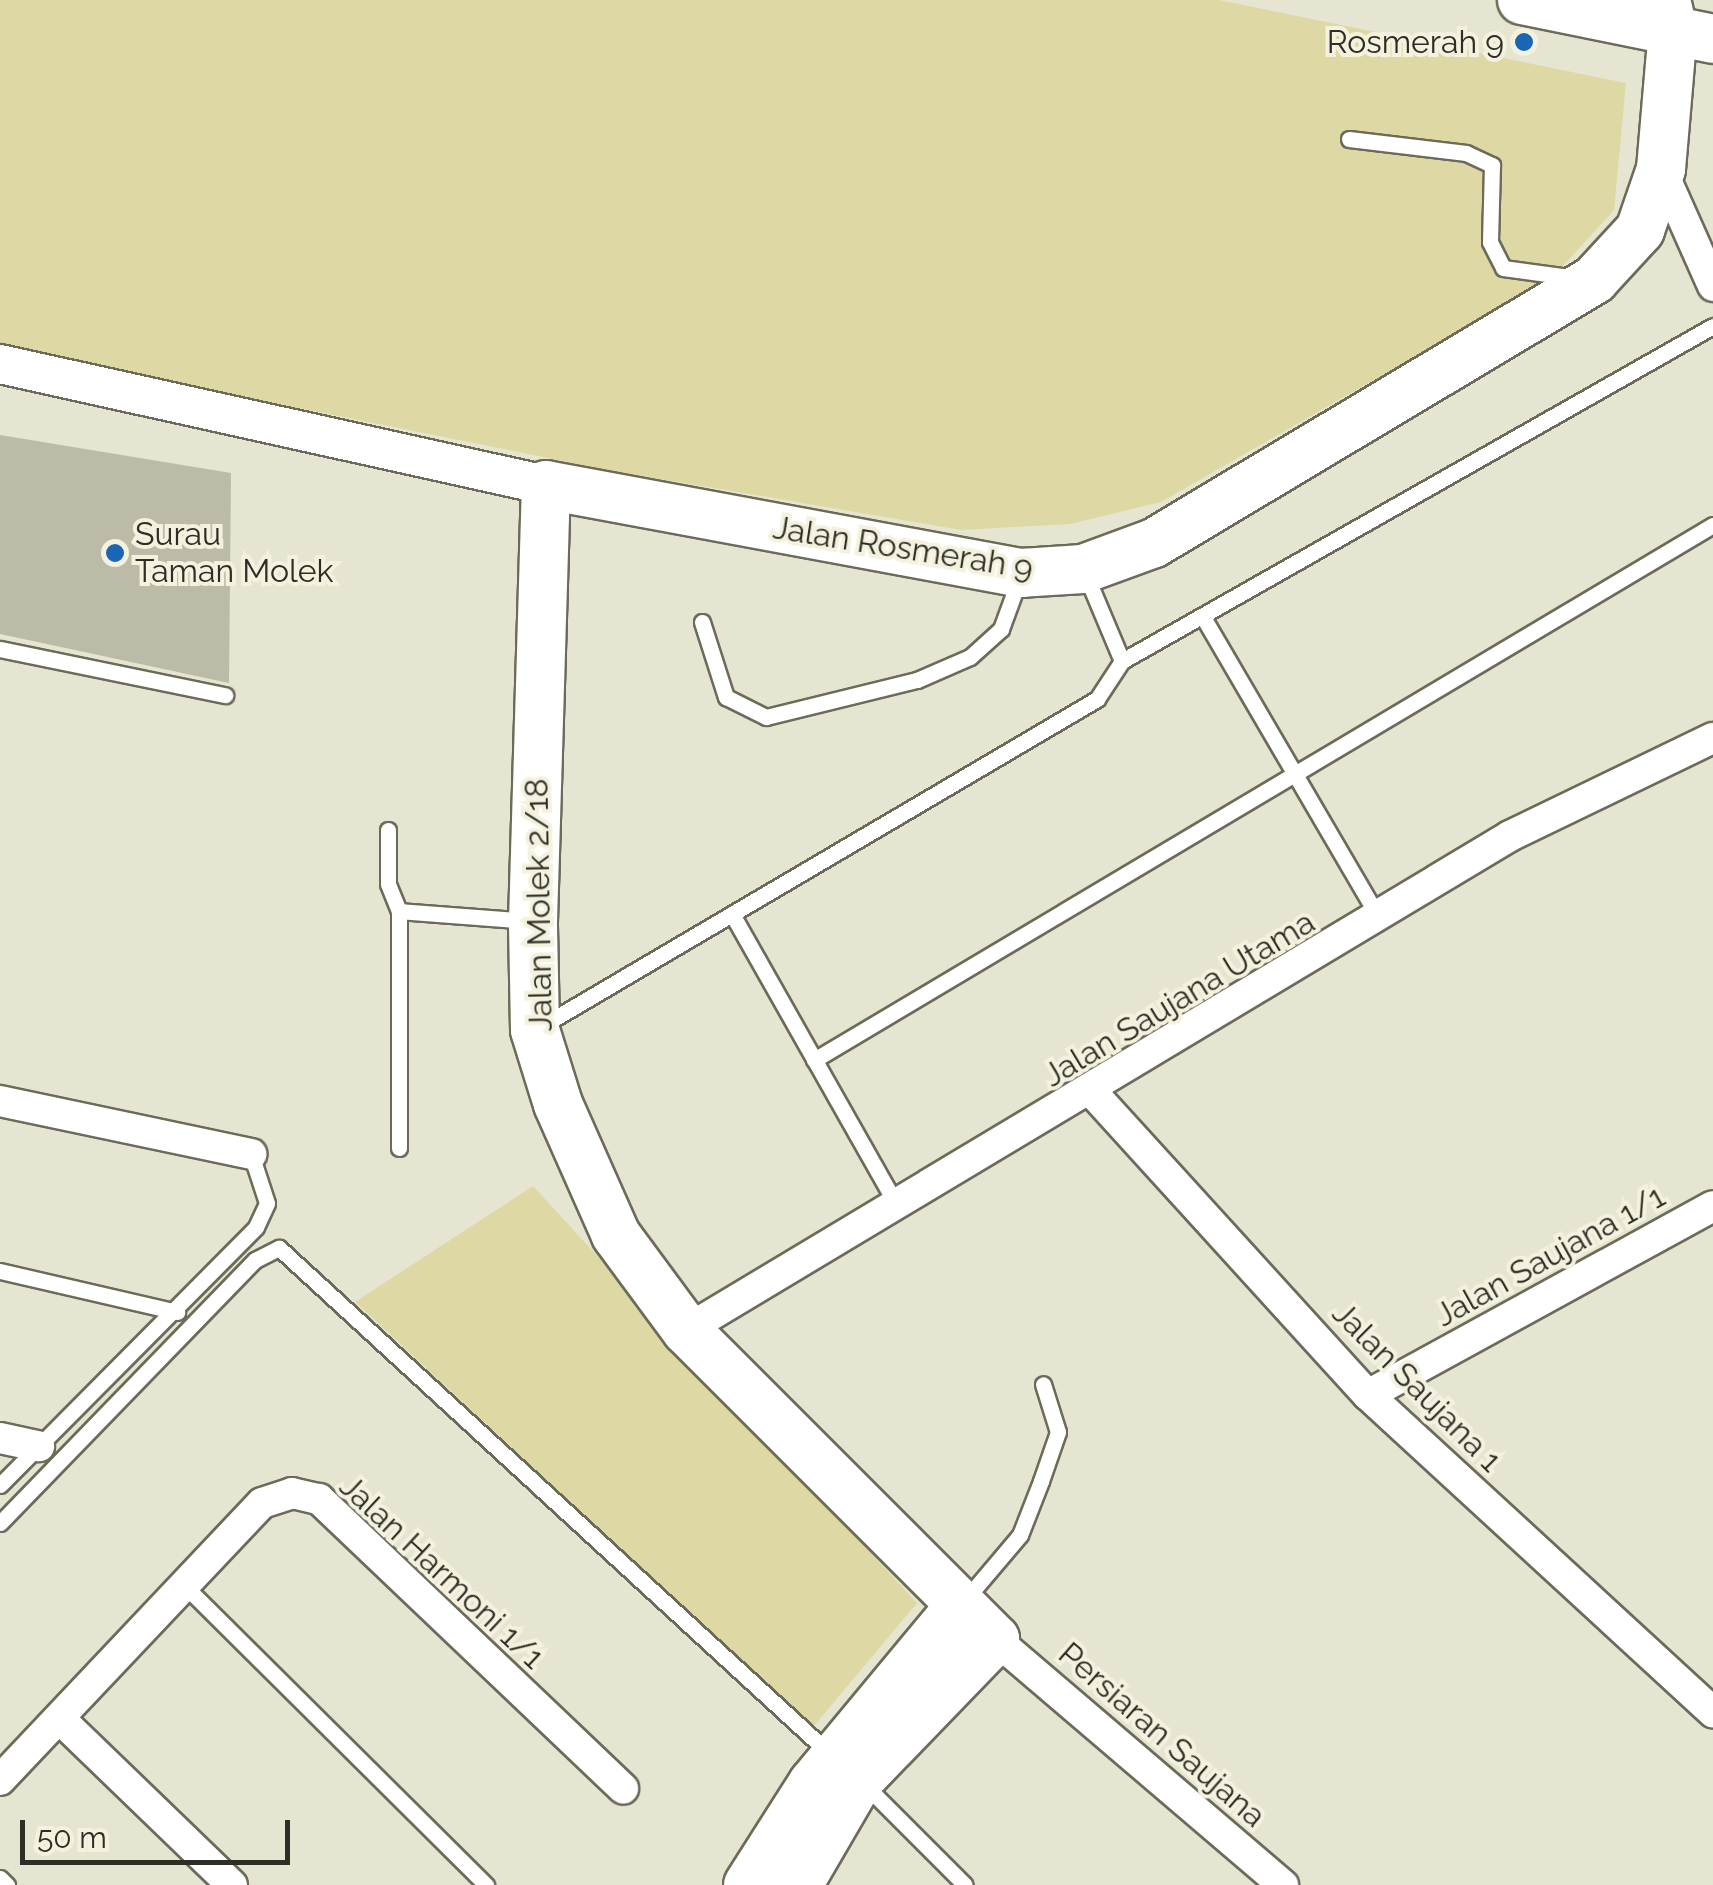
<!DOCTYPE html>
<style>
body{margin:0}
#map{position:relative;width:1713px;height:1885px;overflow:hidden;background:#e6e5d1;font-family:Raleway,sans-serif}
div>[style]{position:absolute}
.green>*{inset:0;background:#ded9a4}
.building>*{inset:0;background:#bcbba8}
.roads{filter:drop-shadow(2px 0 #6c6b59) drop-shadow(-2px 0 #6c6b59) drop-shadow(0 2px #6c6b59) drop-shadow(0 -2px #6c6b59)}
.service>*{height:15px;margin:-7.5px;padding:0 7.5px;transform-origin:7.5px;border-radius:7.5px;background:#fff}
.minor>*{height:30px;margin:-15px;padding:0 15px;transform-origin:15px;border-radius:15px;background:#fff}
.tertiary>*{height:38px;margin:-19px;padding:0 19px;transform-origin:19px;border-radius:19px;background:#fff}
.primary>*{height:48px;margin:-24px;padding:0 24px;transform-origin:24px;border-radius:24px;background:#fff}
.dots>*{width:28px;height:28px;translate:-50% -50%;box-sizing:border-box;border:5px solid #f4f2de;border-radius:50%}
span{translate:-50% -50%;white-space:nowrap;text-align:center;line-height:1.15;-webkit-text-stroke:8px #f4f2de;paint-order:stroke}
.poi-label{font-size:32px;color:#2e2d26}
.right{translate:-100% -50%;text-align:right}
.left{translate:0 -50%;text-align:left}
.street-label{font-size:32px;color:#2e2d26}
.scale{position:absolute;left:20px;top:1820px;width:270px;height:45px;box-sizing:border-box;border:5px solid #2e2d26;border-top:0;padding-left:12px;font-size:30px;line-height:35px;white-space:nowrap;color:#2e2d26;-webkit-text-stroke:8px #f4f2de;paint-order:stroke}
</style>
<div id="map">
<div class="green">
<div style="clip-path:polygon(0 0,1219px 0,1626px 83px,1614px 210px,1553px 277px,1161px 502px,1070px 524px,961px 530px,603px 469px,0 348px)"></div>
<div style="clip-path:polygon(533px 1186px,917px 1603px,813px 1727px,355px 1302px)"></div>
</div>
<div class="building">
<div style="clip-path:polygon(0 435px,231px 473px,229px 683px,0 634px)"></div>
</div>
<div class="roads">
<div class="service">
<div style="left:1349px;top:139px;width:118px;rotate:6.8deg"></div>
<div style="left:1466px;top:153px;width:29px;rotate:25deg"></div>
<div style="left:1492px;top:165px;width:77px;rotate:91.5deg"></div>
<div style="left:1490px;top:242px;width:29px;rotate:63deg"></div>
<div style="left:1503px;top:268px;width:74px;rotate:7.8deg"></div>
<div style="left:1203px;top:617px;width:349px;rotate:59.7deg"></div>
<div style="left:702px;top:622px;width:79px;rotate:72.3deg"></div>
<div style="left:726px;top:697px;width:45px;rotate:26.6deg"></div>
<div style="left:766px;top:717px;width:155px;rotate:-13.8deg"></div>
<div style="left:917px;top:680px;width:58px;rotate:-23.5deg"></div>
<div style="left:970px;top:657px;width:42px;rotate:-42.1deg"></div>
<div style="left:1001px;top:629px;width:55px;rotate:-69.9deg"></div>
<div style="left:0;top:649px;width:230px;rotate:11.6deg"></div>
<div style="left:1122px;top:661px;width:679px;rotate:-29.55deg"></div>
<div style="left:388px;top:830px;width:54px;rotate:90deg"></div>
<div style="left:388px;top:884px;width:29px;rotate:68deg"></div>
<div style="left:399px;top:911px;width:130px;rotate:4.4deg"></div>
<div style="left:399px;top:911px;width:237px;rotate:90deg"></div>
<div style="left:732px;top:914px;width:335px;rotate:60.5deg"></div>
<div style="left:545px;top:1024px;width:641px;rotate:-30.49deg"></div>
<div style="left:1097px;top:699px;width:45px;rotate:-56.7deg"></div>
<div style="left:1122px;top:661px;width:95px;rotate:-112.8deg"></div>
<div style="left:814px;top:1060px;width:1046px;rotate:-30.76deg"></div>
<div style="left:0;top:1271px;width:182px;rotate:13deg"></div>
<div style="left:0;top:1485px;width:363px;rotate:-45.2deg"></div>
<div style="left:256px;top:1227px;width:26px;rotate:-65deg"></div>
<div style="left:267px;top:1203px;width:52px;rotate:-108.1deg"></div>
<div style="left:0;top:1523px;width:366px;rotate:-45.9deg"></div>
<div style="left:255px;top:1260px;width:27px;rotate:-27deg"></div>
<div style="left:279px;top:1248px;width:748px;rotate:42.56deg"></div>
<div style="left:184px;top:1585px;width:426px;rotate:44.8deg"></div>
<div style="left:965px;top:1600px;width:85px;rotate:-49.8deg"></div>
<div style="left:1020px;top:1535px;width:58px;rotate:-68.7deg"></div>
<div style="left:1041px;top:1481px;width:52px;rotate:-70.9deg"></div>
<div style="left:1058px;top:1432px;width:50px;rotate:-107.4deg"></div>
<div style="left:865px;top:1785px;width:141px;rotate:45deg"></div>
<div style="left:0;top:1878px;width:10px;rotate:45deg"></div>
</div>
<div class="minor">
<div style="left:1661px;top:169px;width:128px;rotate:66deg"></div>
<div style="left:1092px;top:1092px;width:410px;rotate:47.7deg"></div>
<div style="left:1368px;top:1395px;width:469px;rotate:42.6deg"></div>
<div style="left:0;top:1101px;width:257px;rotate:11.9deg"></div>
<div style="left:686px;top:1330px;width:961px;rotate:-30.94deg"></div>
<div style="left:1510px;top:836px;width:225px;rotate:-25.8deg"></div>
<div style="left:1368px;top:1395px;width:393px;rotate:-28.7deg"></div>
<div style="left:0;top:1438px;width:40px;rotate:12deg"></div>
<div style="left:995px;top:1639px;width:379px;rotate:40.5deg"></div>
<div style="left:60px;top:1719px;width:239px;rotate:44deg"></div>
<div style="left:0;top:1780px;width:381px;rotate:-46.6deg"></div>
<div style="left:262px;top:1503px;width:32px;rotate:-18deg"></div>
<div style="left:292px;top:1493px;width:28px;rotate:13deg"></div>
<div style="left:319px;top:1499px;width:420px;rotate:43.6deg"></div>
</div>
<div class="tertiary">
<div style="left:0;top:364px;width:559px;rotate:12.5deg"></div>
</div>
<div class="primary">
<div style="left:1522px;top:0;width:195px;rotate:11.5deg"></div>
<div style="left:748px;top:1885px;width:121px;rotate:-57.5deg"></div>
<div style="left:813px;top:1783px;width:229px;rotate:-50.3deg"></div>
<div style="left:798px;top:1885px;width:121px;rotate:-59.8deg"></div>
<div style="left:859px;top:1780px;width:196px;rotate:-46deg"></div>
<div style="left:995px;top:1639px;width:437px;rotate:-135deg"></div>
<div style="left:686px;top:1330px;width:118px;rotate:-126.4deg"></div>
<div style="left:616px;top:1235px;width:143px;rotate:-113.9deg"></div>
<div style="left:558px;top:1104px;width:77px;rotate:-107.3deg"></div>
<div style="left:535px;top:1030px;width:109px;rotate:-91.1deg"></div>
<div style="left:533px;top:921px;width:436px;rotate:-88.3deg"></div>
<div style="left:546px;top:485px;width:483px;rotate:10.5deg"></div>
<div style="left:1021px;top:573px;width:62px;rotate:-3.7deg"></div>
<div style="left:1083px;top:569px;width:76px;rotate:-20.1deg"></div>
<div style="left:1154px;top:543px;width:513px;rotate:-30.87deg"></div>
<div style="left:1594px;top:280px;width:68px;rotate:-47.4deg"></div>
<div style="left:1640px;top:230px;width:65px;rotate:-71deg"></div>
<div style="left:1661px;top:169px;width:140px;rotate:-85.1deg"></div>
<div style="left:1673px;top:30px;width:31px;rotate:-103deg"></div>
</div>
</div>
<div class="dots">
<div style="left:1524px;top:42px;background:#1a66b5"></div>
<div style="left:115px;top:553px;background:#1a66b5"></div>
</div>
<div class="poi-label">
<span class="right" style="left:1504px;top:42px">Rosmerah 9</span>
<span class="left" style="left:135px;top:553px">Surau<br>Taman Molek</span>
</div>
<div class="street-label">
<span style="left:903px;top:548px;rotate:9deg">Jalan Rosmerah 9</span>
<span style="left:539px;top:905px;rotate:-91deg">Jalan Molek 2/18</span>
<span style="left:1179px;top:999px;rotate:-31deg">Jalan Saujana Utama</span>
<span style="left:1550px;top:1256px;rotate:-29deg">Jalan Saujana 1/1</span>
<span style="left:1417px;top:1387px;rotate:45deg">Jalan Saujana 1</span>
<span style="left:442px;top:1572px;rotate:43deg">Jalan Harmoni 1/1</span>
<span style="left:1162px;top:1735px;rotate:41deg">Persiaran Saujana</span>
</div>
<div class="scale">50 m</div>
</div>
